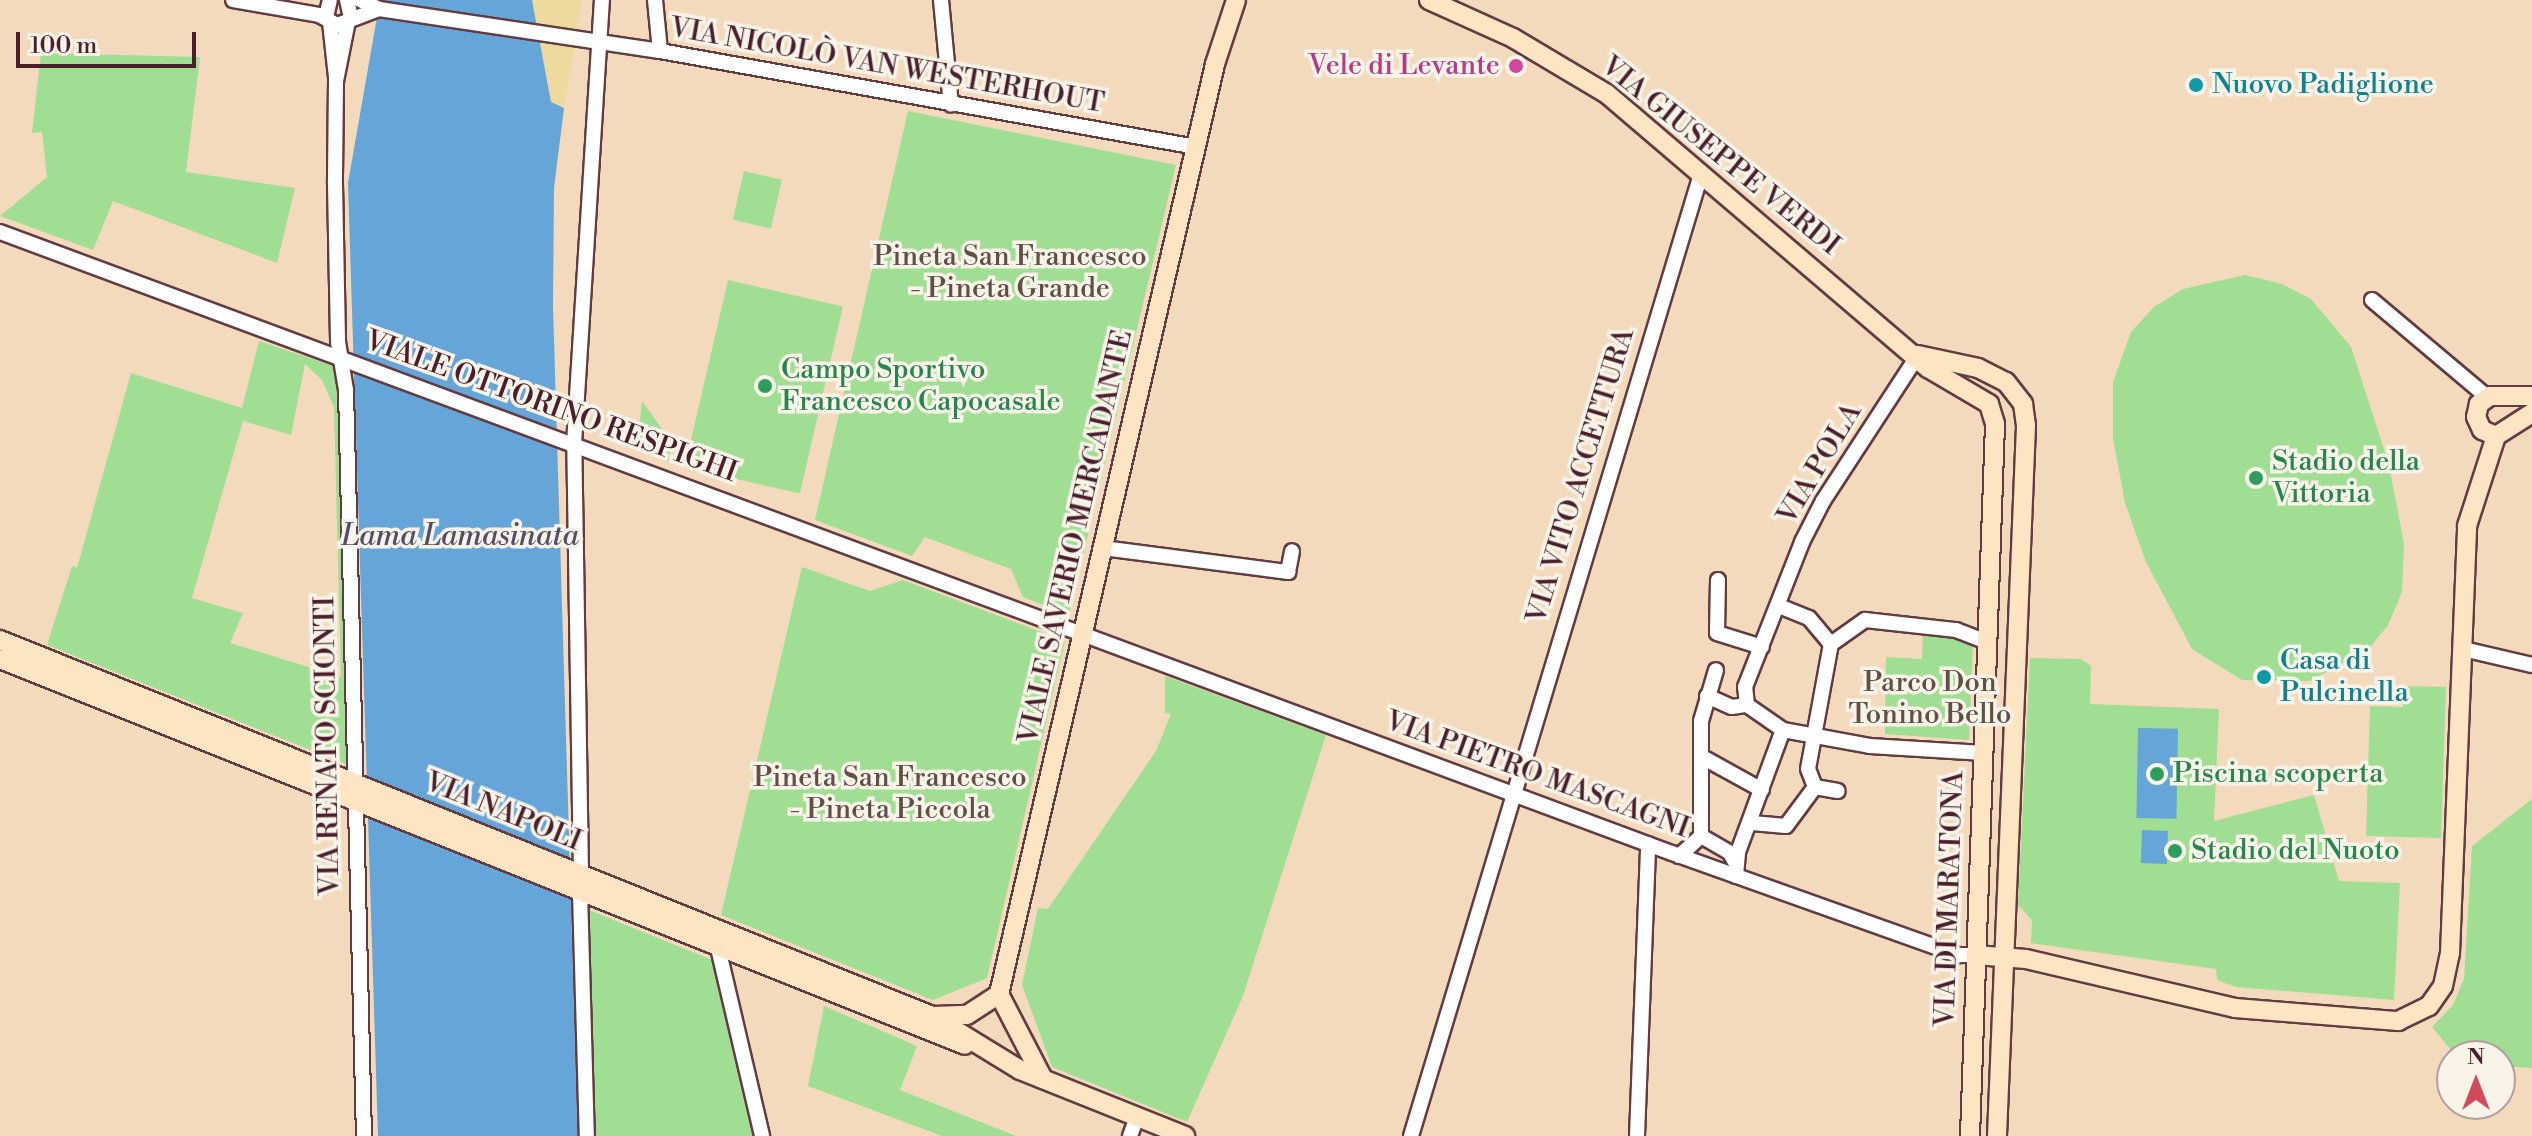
<!DOCTYPE html>
<meta charset="utf-8">
<style>
body{margin:0}
#map{position:relative;width:2532px;height:1136px;overflow:hidden;background:#f3dabd;font-family:"Libre Bodoni",serif}
div>[style]{position:absolute}
.green>*{inset:0;background:#9fde93;transform-origin:0 0}
.sand>*{inset:0;background:#eeda9e}
.water>*{inset:0;background:#65a5d8;transform-origin:0 0}
.roads{filter:drop-shadow(2px 0 #633b41) drop-shadow(-2px 0 #633b41) drop-shadow(0 2px #633b41) drop-shadow(0 -2px #633b41)}
.street>*{height:14px;margin:-7px;padding:0 7px;transform-origin:7px;border-radius:7px;background:#fff}
.secondary>*{height:18px;margin:-9px;padding:0 9px;transform-origin:9px;border-radius:9px;background:#fde5c4}
.dots>*{width:22px;height:22px;translate:-50% -50%;box-sizing:border-box;border:4px solid #f7f3e8;border-radius:50%}
span{translate:-50% -50%;white-space:nowrap;text-align:center;line-height:1.15;-webkit-text-stroke:7px #f7f3e8;paint-order:stroke}
.street-label{font-size:28px;color:#4a1f2b}
.hotel-label{font-size:28px;color:#b23c85}
.right{translate:-100% -50%;text-align:right}
.culture-label{font-size:28px;color:#0d838f}
.left{translate:0 -50%;text-align:left}
.park-label{font-size:28px;color:#5f4f45}
.leisure-label{font-size:28px;color:#27864d}
.water-label{font-size:30px;color:#534e68;font-style:italic}
.north{position:absolute;left:2436px;top:1040px;width:80px;height:80px;box-sizing:border-box;background:#f7f3e8;border:2px solid #b29e9c;border-radius:50%;rotate:0deg;font-size:22px;font-weight:700;line-height:32px;text-align:center;color:#4a1f2b}
.north::after{content:'';display:block;margin:auto;width:28px;height:36px;background:#d1495b;clip-path:polygon(50% 0,100% 100%,50% 72%,0 100%)}
.scale{position:absolute;left:16px;top:32px;width:180px;height:36px;box-sizing:border-box;border:4px solid #4a1f2b;border-top:0;padding-left:10px;font-size:24px;line-height:28px;white-space:nowrap;color:#4a1f2b;-webkit-text-stroke:6px #f7f3e8;paint-order:stroke}
</style>
<div id="map">
<div class="green">
<div style="clip-path:polygon(41px 53px,200px 57px,186px 172px,295px 188px,277px 263px,113px 201px,93px 250px,0 216px,47px 177px,42px 132px,32px 133px)"></div>
<div style="clip-path:polygon(908px 111px,1176px 165px,1069px 615px,1023px 597px,1011px 569px,965px 552px,925px 537px,912px 556px,815px 520px)"></div>
<div style="left:744px;top:171px;width:39px;height:50px;rotate:13deg"></div>
<div style="clip-path:polygon(2245px 275px,2282px 284px,2311px 299px,2351px 347px,2389px 465px,2404px 544px,2402px 592px,2388px 625px,2367px 651px,2309px 681px,2242px 680px,2192px 649px,2146px 562px,2125px 503px,2113px 438px,2113px 382px,2131px 332px,2154px 307px,2183px 289px)"></div>
<div style="left:728px;top:280px;width:118px;height:192px;rotate:13deg"></div>
<div style="clip-path:polygon(evenodd,259px 341px,336px 367px,341px 378px,351px 766px,47px 645px,72px 566px,77px 568px,131px 373px,242px 408px,259px 341px,305px 364px,322px 380px,334px 407px,341px 677px,230px 643px,243px 613px,192px 598px,243px 421px,291px 435px,305px 364px)"></div>
<div style="clip-path:polygon(642px 401px,672px 443px,668px 462px,637px 450px)"></div>
<div style="clip-path:polygon(802px 567px,870px 591px,903px 580px,1065px 641px,987px 978px,933px 1000px,721px 915px)"></div>
<div style="clip-path:polygon(1923px 632px,1973px 643px,1969px 740px,1885px 734px,1886px 657px,1922px 659px)"></div>
<div style="clip-path:polygon(2030px 658px,2081px 659px,2091px 666px,2090px 704px,2219px 709px,2214px 821px,2314px 795px,2339px 881px,2400px 883px,2394px 1000px,2236px 987px,2217px 980px,2216px 969px,2031px 943px,2032px 920px,2018px 905px)"></div>
<div style="clip-path:polygon(1165px 676px,1326px 735px,1243px 996px,1187px 1122px,1052px 1067px,1022px 985px,1038px 908px,1048px 909px,1156px 751px,1171px 714px,1165px 713px)"></div>
<div style="clip-path:polygon(2404px 686px,2446px 687px,2441px 838px,2366px 836px,2370px 706px,2403px 707px)"></div>
<div style="clip-path:polygon(2532px 799px,2532px 1068px,2500px 1066px,2500px 1056px,2456px 1056px,2432px 1027px,2453px 1005px,2464px 979px,2472px 846px)"></div>
<div style="clip-path:polygon(584px 908px,717px 962px,755px 1136px,592px 1136px)"></div>
<div style="clip-path:polygon(824px 1006px,917px 1046px,900px 1090px,1016px 1136px,942px 1136px,808px 1086px)"></div>
</div>
<div class="sand">
<div style="clip-path:polygon(532px 0,582px 0,564px 108px,551px 102px)"></div>
</div>
<div class="water">
<div style="clip-path:polygon(380px 0,532px 0,551px 102px,564px 108px,554px 188px,553px 306px,578px 1136px,378px 1136px,348px 183px)"></div>
<div style="left:2138px;top:728px;width:40px;height:90px;rotate:1deg"></div>
<div style="left:2142px;top:830px;width:26px;height:33px;rotate:2deg"></div>
</div>
<div class="roads">
<div class="street">
<div style="left:233px;top:0;width:87px;rotate:9.9deg"></div>
<div style="left:319px;top:15px;width:21px;rotate:29deg"></div>
<div style="left:337px;top:25px;width:45px;rotate:-20.9deg"></div>
<div style="left:347px;top:0;width:17px;rotate:77deg"></div>
<div style="left:360px;top:0;width:21px;rotate:25deg"></div>
<div style="left:379px;top:9px;width:284px;rotate:8.5deg"></div>
<div style="left:660px;top:51px;width:545px;rotate:10.15deg"></div>
<div style="left:655px;top:0;width:51px;rotate:84.4deg"></div>
<div style="left:941px;top:0;width:105px;rotate:84.6deg"></div>
<div style="left:326px;top:17px;width:17px;rotate:-77deg"></div>
<div style="left:348px;top:21px;width:61px;rotate:101.3deg"></div>
<div style="left:336px;top:81px;width:103px;rotate:90.6deg"></div>
<div style="left:335px;top:184px;width:158px;rotate:88.9deg"></div>
<div style="left:338px;top:342px;width:49px;rotate:80.5deg"></div>
<div style="left:346px;top:390px;width:746px;rotate:88.62deg"></div>
<div style="left:330px;top:22px;width:55px;rotate:83.8deg"></div>
<div style="left:0;top:232px;width:1784px;rotate:20.38deg"></div>
<div style="left:1672px;top:853px;width:305px;rotate:19.6deg"></div>
<div style="left:1959px;top:955px;width:17px"></div>
<div style="left:2372px;top:300px;width:150px;rotate:40.1deg"></div>
<div style="left:1103px;top:548px;width:187px;rotate:7.4deg"></div>
<div style="left:1288px;top:572px;width:21px;rotate:-79deg"></div>
<div style="left:1718px;top:580px;width:53px;rotate:91.1deg"></div>
<div style="left:1717px;top:633px;width:47px;rotate:17.3deg"></div>
<div style="left:1779px;top:606px;width:32px;rotate:22deg"></div>
<div style="left:1809px;top:618px;width:34px;rotate:50deg"></div>
<div style="left:2463px;top:649px;width:71px;rotate:13.1deg"></div>
<div style="left:1707px;top:696px;width:27px;rotate:24deg"></div>
<div style="left:1732px;top:707px;width:15px;rotate:-8deg"></div>
<div style="left:1747px;top:705px;width:44px;rotate:34.8deg"></div>
<div style="left:1783px;top:730px;width:88px;rotate:10.4deg"></div>
<div style="left:1870px;top:746px;width:114px;rotate:3.5deg"></div>
<div style="left:1747px;top:705px;width:18px;rotate:-96deg"></div>
<div style="left:1745px;top:687px;width:156px;rotate:-68.5deg"></div>
<div style="left:1802px;top:542px;width:46px;rotate:-62.9deg"></div>
<div style="left:1823px;top:501px;width:174px;rotate:-56.9deg"></div>
<div style="left:1704px;top:758px;width:66px;rotate:28.9deg"></div>
<div style="left:1815px;top:787px;width:19px;rotate:-111deg"></div>
<div style="left:1808px;top:769px;width:127px;rotate:-79.6deg"></div>
<div style="left:1831px;top:644px;width:42px;rotate:-35.2deg"></div>
<div style="left:1865px;top:620px;width:92px;rotate:6.3deg"></div>
<div style="left:1956px;top:630px;width:34px;rotate:21deg"></div>
<div style="left:1752px;top:823px;width:34px;rotate:5deg"></div>
<div style="left:1786px;top:826px;width:49px;rotate:-53.4deg"></div>
<div style="left:1815px;top:787px;width:23px;rotate:10deg"></div>
<div style="left:1701px;top:836px;width:34px;rotate:30deg"></div>
<div style="left:1730px;top:853px;width:10px;rotate:61deg"></div>
<div style="left:1679px;top:856px;width:30px;rotate:-42deg"></div>
<div style="left:1701px;top:836px;width:115px;rotate:-90deg"></div>
<div style="left:1701px;top:721px;width:53px;rotate:-73.6deg"></div>
<div style="left:581px;top:873px;width:429px;rotate:-90.9deg"></div>
<div style="left:574px;top:444px;width:445px;rotate:-86.4deg"></div>
<div style="left:1736px;top:876px;width:24px;rotate:-85deg"></div>
<div style="left:1738px;top:852px;width:130px;rotate:-69.8deg"></div>
<div style="left:580px;top:892px;width:244px;rotate:88.4deg"></div>
<div style="left:718px;top:948px;width:193px;rotate:76.8deg"></div>
<div style="left:1130px;top:1136px;width:20px;rotate:-70deg"></div>
<div style="left:1411px;top:1136px;width:1005px;rotate:-73.22deg"></div>
<div style="left:1637px;top:1136px;width:292px;rotate:-87.8deg"></div>
</div>
<div class="secondary">
<div style="left:1429px;top:0;width:92px;rotate:24.3deg"></div>
<div style="left:1513px;top:38px;width:109px;rotate:30.8deg"></div>
<div style="left:1607px;top:94px;width:422px;rotate:40.5deg"></div>
<div style="left:1928px;top:368px;width:71px;rotate:30.5deg"></div>
<div style="left:1989px;top:404px;width:21px;rotate:73deg"></div>
<div style="left:1995px;top:424px;width:712px;rotate:92.01deg"></div>
<div style="left:1918px;top:355px;width:61px;rotate:12.2deg"></div>
<div style="left:1978px;top:368px;width:31px;rotate:27deg"></div>
<div style="left:2006px;top:382px;width:28px;rotate:52deg"></div>
<div style="left:2023px;top:404px;width:22px;rotate:82deg"></div>
<div style="left:2026px;top:426px;width:711px;rotate:92.34deg"></div>
<div style="left:2532px;top:396px;width:42px;rotate:180deg"></div>
<div style="left:2490px;top:396px;width:14px;rotate:144deg"></div>
<div style="left:2479px;top:404px;width:13px;rotate:103deg"></div>
<div style="left:2476px;top:417px;width:14px;rotate:65deg"></div>
<div style="left:2482px;top:430px;width:15px;rotate:23deg"></div>
<div style="left:2496px;top:436px;width:43px;rotate:-32.6deg"></div>
<div style="left:0;top:640px;width:1005px;rotate:21.97deg"></div>
<div style="left:932px;top:1016px;width:103px;rotate:31.5deg"></div>
<div style="left:1020px;top:1070px;width:178px;rotate:21.8deg"></div>
<div style="left:0;top:659px;width:1039px;rotate:21.8deg"></div>
<div style="left:1976px;top:955px;width:50px;rotate:4.6deg"></div>
<div style="left:2026px;top:959px;width:215px;rotate:13.2deg"></div>
<div style="left:2235px;top:1008px;width:164px;rotate:4.6deg"></div>
<div style="left:2398px;top:1021px;width:34px;rotate:-26deg"></div>
<div style="left:2429px;top:1006px;width:24px;rotate:-55deg"></div>
<div style="left:2443px;top:986px;width:34px;rotate:-78deg"></div>
<div style="left:2450px;top:953px;width:427px;rotate:-87.7deg"></div>
<div style="left:2467px;top:526px;width:95px;rotate:-72.1deg"></div>
<div style="left:999px;top:994px;width:955px;rotate:-76.92deg"></div>
<div style="left:1215px;top:64px;width:67px;rotate:-71.8deg"></div>
<div style="left:999px;top:994px;width:96px;rotate:62.6deg"></div>
<div style="left:933px;top:1016px;width:34px;rotate:-2deg"></div>
<div style="left:967px;top:1015px;width:38px;rotate:-33deg"></div>
</div>
</div>
<div class="dots">
<div style="left:1516px;top:66px;background:#d1479c"></div>
<div style="left:2196px;top:85px;background:#0f9aa8"></div>
<div style="left:765px;top:386px;background:#2e9e5b"></div>
<div style="left:2256px;top:478px;background:#2e9e5b"></div>
<div style="left:2264px;top:677px;background:#0f9aa8"></div>
<div style="left:2157px;top:774px;background:#2e9e5b"></div>
<div style="left:2175px;top:851px;background:#2e9e5b"></div>
</div>
<div class="street-label">
<span style="left:887px;top:66px;rotate:10deg">VIA NICOLÒ VAN WESTERHOUT</span>
<span style="left:1720px;top:156px;rotate:39deg">VIA GIUSEPPE VERDI</span>
<span style="left:551px;top:407px;rotate:20deg">VIALE OTTORINO RESPIGHI</span>
<span style="left:1820px;top:464px;rotate:-59deg">VIA POLA</span>
<span style="left:1581px;top:476px;rotate:-73deg">VIA VITO ACCETTURA</span>
<span style="left:1076px;top:537px;rotate:-77deg">VIALE SAVERIO MERCADANTE</span>
<span style="left:328px;top:746px;rotate:-91deg">VIA RENATO SCIONTI</span>
<span style="left:1537px;top:775px;rotate:20deg">VIA PIETRO MASCAGNI</span>
<span style="left:503px;top:812px;rotate:22deg">VIA NAPOLI</span>
<span style="left:1950px;top:899px;rotate:-88deg">VIA DI MARATONA</span>
</div>
<div class="hotel-label">
<span class="right" style="left:1500px;top:66px">Vele di Levante</span>
</div>
<div class="culture-label">
<span class="left" style="left:2212px;top:85px">Nuovo Padiglione</span>
<span class="left" style="left:2280px;top:677px">Casa di<br>Pulcinella</span>
</div>
<div class="park-label">
<span style="left:1010px;top:273px">Pineta San Francesco<br>- Pineta Grande</span>
<span style="left:1930px;top:699px">Parco Don<br>Tonino Bello</span>
<span style="left:890px;top:794px">Pineta San Francesco<br>- Pineta Piccola</span>
</div>
<div class="leisure-label">
<span class="left" style="left:781px;top:386px">Campo Sportivo<br>Francesco Capocasale</span>
<span class="left" style="left:2272px;top:478px">Stadio della<br>Vittoria</span>
<span class="left" style="left:2173px;top:774px">Piscina scoperta</span>
<span class="left" style="left:2191px;top:851px">Stadio del Nuoto</span>
</div>
<div class="water-label">
<span style="left:460px;top:536px">Lama Lamasinata</span>
</div>
<div class="north">N</div>
<div class="scale">100 m</div>
</div>
